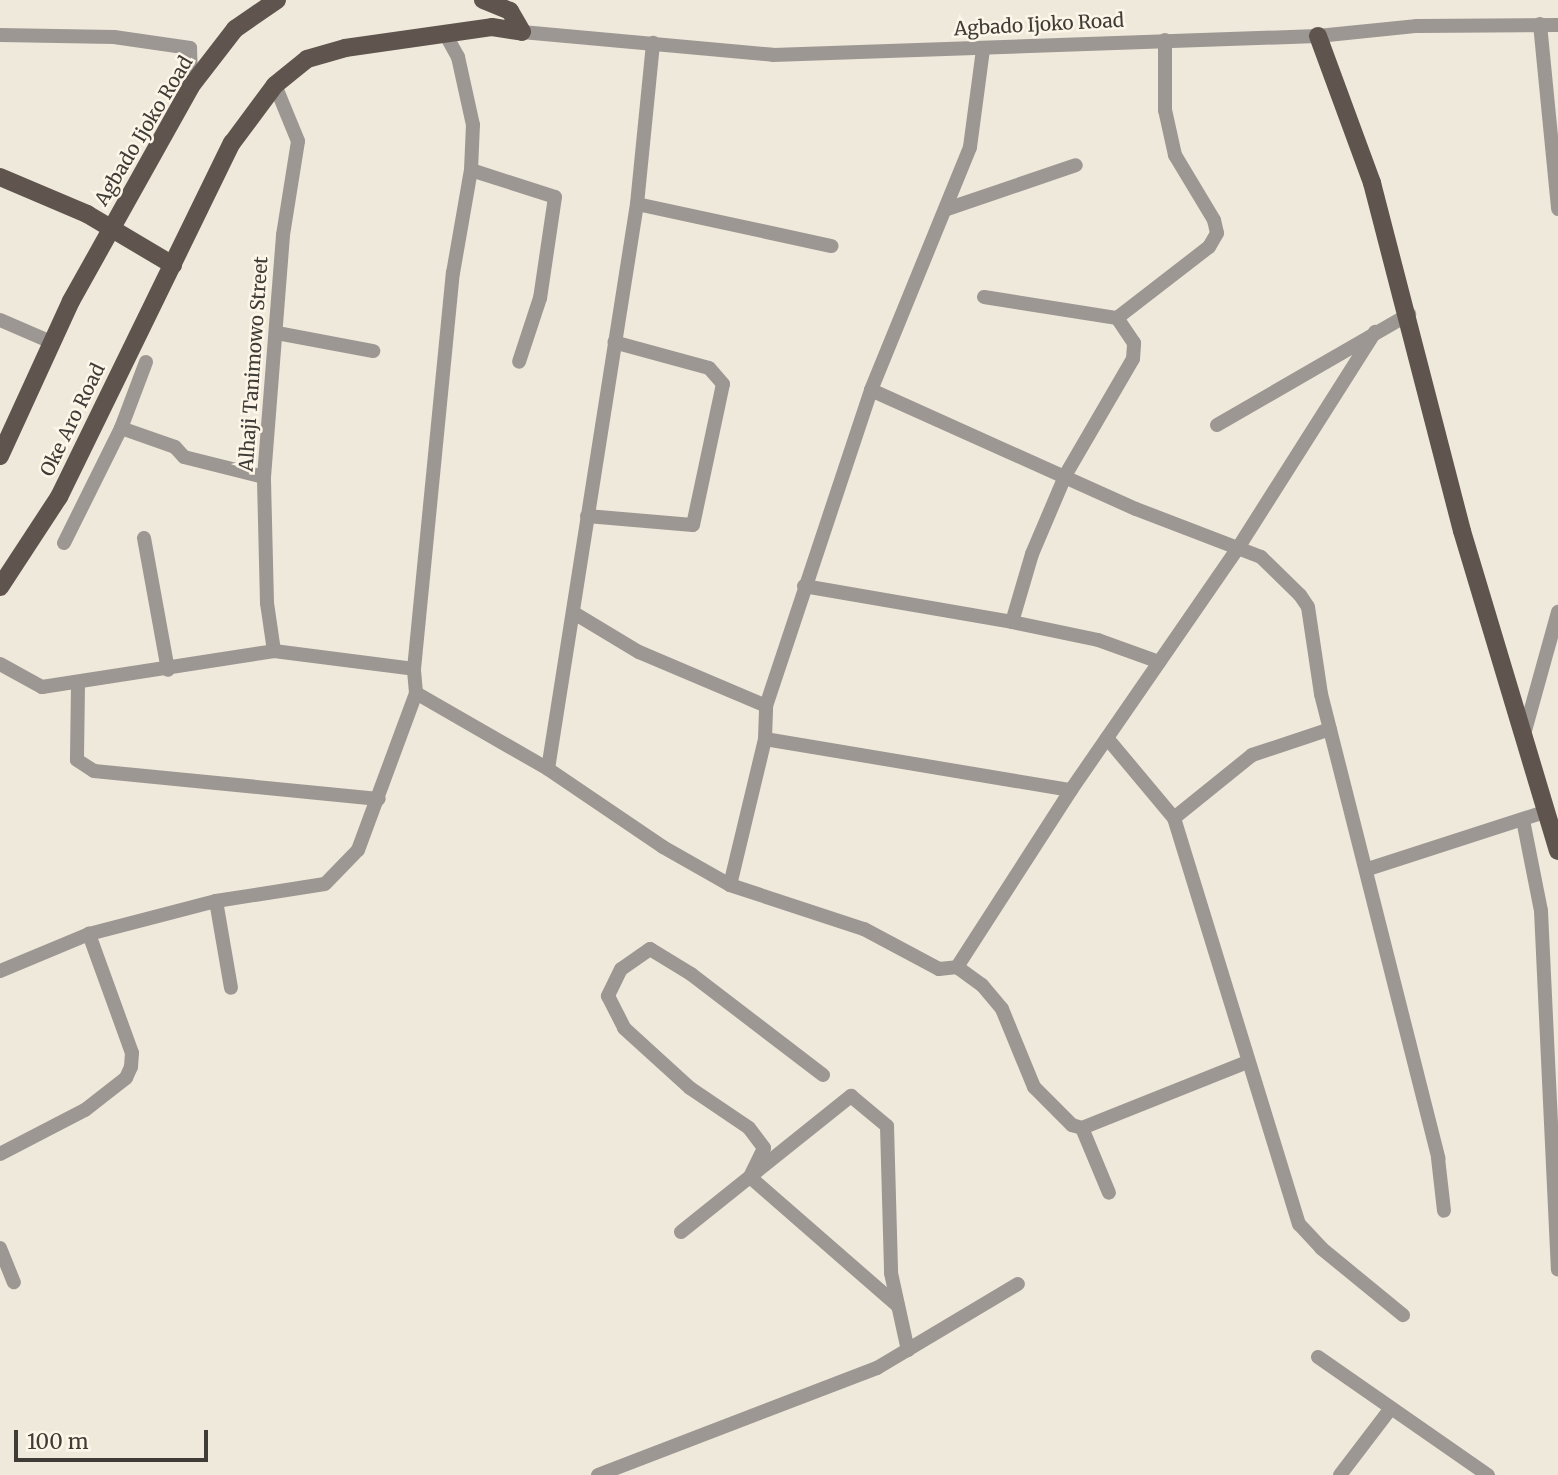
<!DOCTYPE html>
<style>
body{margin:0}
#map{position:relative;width:1558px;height:1475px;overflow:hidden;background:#efe9db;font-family:Merriweather,serif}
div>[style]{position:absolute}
.minor>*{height:14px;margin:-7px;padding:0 7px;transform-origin:7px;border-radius:7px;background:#9d9793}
.major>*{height:18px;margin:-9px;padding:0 9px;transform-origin:9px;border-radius:9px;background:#5f554e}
span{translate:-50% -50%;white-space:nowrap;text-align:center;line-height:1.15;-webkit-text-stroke:5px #fdf6e8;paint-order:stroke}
.street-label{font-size:19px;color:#3f3c37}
.scale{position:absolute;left:14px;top:1430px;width:194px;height:32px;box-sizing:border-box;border:4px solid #3f3c37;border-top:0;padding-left:9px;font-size:21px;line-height:24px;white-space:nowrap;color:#3f3c37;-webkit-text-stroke:5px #fdf6e8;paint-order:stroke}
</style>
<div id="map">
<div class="minor">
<div style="left:1540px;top:24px;width:186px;rotate:84.4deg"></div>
<div style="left:522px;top:32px;width:252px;rotate:5.2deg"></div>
<div style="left:773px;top:55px;width:545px;rotate:-2deg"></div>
<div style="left:1318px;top:36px;width:100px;rotate:-5.8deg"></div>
<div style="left:1417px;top:26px;width:141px;rotate:-0.4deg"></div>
<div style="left:0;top:35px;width:114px;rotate:1deg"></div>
<div style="left:114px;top:37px;width:77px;rotate:8.2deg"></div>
<div style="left:190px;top:48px;width:38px;rotate:88deg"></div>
<div style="left:471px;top:170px;width:88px;rotate:17.8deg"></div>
<div style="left:555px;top:197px;width:102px;rotate:98.4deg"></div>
<div style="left:540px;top:298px;width:67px;rotate:108.2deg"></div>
<div style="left:637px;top:204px;width:199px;rotate:12.2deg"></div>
<div style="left:947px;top:209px;width:136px;rotate:-18.8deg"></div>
<div style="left:984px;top:297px;width:135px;rotate:9deg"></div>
<div style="left:1117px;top:318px;width:116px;rotate:-37.7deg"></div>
<div style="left:1209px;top:247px;width:16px;rotate:-60deg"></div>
<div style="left:1217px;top:233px;width:13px;rotate:-103deg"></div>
<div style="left:1214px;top:220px;width:76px;rotate:-121deg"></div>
<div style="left:1175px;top:155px;width:46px;rotate:-102.5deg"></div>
<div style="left:1165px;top:110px;width:70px;rotate:-90deg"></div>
<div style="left:0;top:320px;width:56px;rotate:23.3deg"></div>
<div style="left:277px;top:333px;width:98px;rotate:10.6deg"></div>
<div style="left:146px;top:362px;width:71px;rotate:110.7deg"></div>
<div style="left:121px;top:428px;width:57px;rotate:19.4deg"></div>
<div style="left:175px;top:447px;width:13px;rotate:48deg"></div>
<div style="left:184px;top:457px;width:82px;rotate:14deg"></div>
<div style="left:871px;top:390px;width:290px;rotate:24.2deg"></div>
<div style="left:1136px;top:509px;width:134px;rotate:21deg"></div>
<div style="left:1261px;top:557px;width:54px;rotate:44.3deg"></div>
<div style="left:1300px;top:595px;width:14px;rotate:56deg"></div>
<div style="left:1308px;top:607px;width:88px;rotate:81.5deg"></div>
<div style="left:1321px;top:694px;width:479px;rotate:75.8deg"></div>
<div style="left:1438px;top:1158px;width:53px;rotate:83.5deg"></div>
<div style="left:1217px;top:425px;width:222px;rotate:-30deg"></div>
<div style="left:587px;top:516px;width:106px;rotate:4.9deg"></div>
<div style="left:693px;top:525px;width:144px;rotate:-78deg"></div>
<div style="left:723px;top:384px;width:21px;rotate:-131deg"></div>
<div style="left:709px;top:368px;width:98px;rotate:-164.7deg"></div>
<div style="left:144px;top:538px;width:134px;rotate:79.7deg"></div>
<div style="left:64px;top:543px;width:128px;rotate:-63.6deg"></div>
<div style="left:804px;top:586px;width:211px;rotate:9.8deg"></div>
<div style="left:1012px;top:622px;width:88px;rotate:11.8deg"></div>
<div style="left:1098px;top:640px;width:65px;rotate:19.8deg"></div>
<div style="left:574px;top:613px;width:76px;rotate:31deg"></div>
<div style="left:639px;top:652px;width:138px;rotate:23deg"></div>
<div style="left:1012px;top:622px;width:71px;rotate:-73.6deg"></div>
<div style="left:1032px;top:554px;width:87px;rotate:-67deg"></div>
<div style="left:1066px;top:474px;width:133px;rotate:-59.8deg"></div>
<div style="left:1133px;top:359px;width:16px;rotate:-86deg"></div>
<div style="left:1134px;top:343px;width:30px;rotate:-124deg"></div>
<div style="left:274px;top:651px;width:49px;rotate:-98.3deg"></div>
<div style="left:267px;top:603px;width:126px;rotate:-91.4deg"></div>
<div style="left:264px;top:477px;width:243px;rotate:-85.5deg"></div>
<div style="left:283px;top:235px;width:95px;rotate:-80.9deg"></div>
<div style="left:298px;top:141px;width:61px;rotate:-112.3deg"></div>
<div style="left:0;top:664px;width:48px;rotate:28.7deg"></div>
<div style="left:42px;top:687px;width:235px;rotate:-8.8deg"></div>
<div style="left:274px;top:651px;width:141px;rotate:7.3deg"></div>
<div style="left:78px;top:685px;width:75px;rotate:90.8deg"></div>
<div style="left:77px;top:760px;width:20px;rotate:33deg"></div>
<div style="left:94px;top:771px;width:286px;rotate:5.6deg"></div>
<div style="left:416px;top:693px;width:152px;rotate:29.9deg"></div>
<div style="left:548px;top:769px;width:139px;rotate:34.1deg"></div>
<div style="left:663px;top:847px;width:77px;rotate:29.6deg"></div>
<div style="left:730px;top:885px;width:141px;rotate:18.2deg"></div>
<div style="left:864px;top:929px;width:85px;rotate:28.1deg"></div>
<div style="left:939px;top:969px;width:18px;rotate:-6deg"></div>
<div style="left:957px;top:967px;width:31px;rotate:36deg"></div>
<div style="left:982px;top:985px;width:31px;rotate:50deg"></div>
<div style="left:1002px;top:1009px;width:84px;rotate:67.7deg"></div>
<div style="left:1034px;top:1087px;width:54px;rotate:45deg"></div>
<div style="left:1072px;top:1125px;width:10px;rotate:17deg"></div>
<div style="left:1082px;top:1128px;width:70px;rotate:67.4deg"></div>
<div style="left:1107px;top:738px;width:104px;rotate:50.1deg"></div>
<div style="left:1174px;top:818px;width:425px;rotate:72.9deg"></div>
<div style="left:1299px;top:1224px;width:33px;rotate:47deg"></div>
<div style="left:1321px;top:1248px;width:106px;rotate:39.3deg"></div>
<div style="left:1523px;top:738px;width:131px;rotate:-74.5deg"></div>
<div style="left:765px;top:739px;width:310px;rotate:9.5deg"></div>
<div style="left:548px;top:769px;width:572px;rotate:-81.05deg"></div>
<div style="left:637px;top:204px;width:162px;rotate:-84.3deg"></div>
<div style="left:1174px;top:818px;width:100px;rotate:-38.9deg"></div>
<div style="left:1252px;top:755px;width:82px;rotate:-18.4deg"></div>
<div style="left:1523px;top:820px;width:93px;rotate:78.8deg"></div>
<div style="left:1541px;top:911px;width:359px;rotate:87.3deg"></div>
<div style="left:1368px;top:869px;width:185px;rotate:-17.9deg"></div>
<div style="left:730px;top:885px;width:150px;rotate:-76.5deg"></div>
<div style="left:765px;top:739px;width:33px;rotate:-88deg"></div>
<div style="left:766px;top:706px;width:333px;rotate:-71.6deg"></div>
<div style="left:871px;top:390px;width:262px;rotate:-67.8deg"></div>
<div style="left:970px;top:147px;width:99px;rotate:-82.4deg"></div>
<div style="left:216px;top:901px;width:88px;rotate:80.2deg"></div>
<div style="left:957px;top:967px;width:211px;rotate:-57.2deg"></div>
<div style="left:1071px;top:790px;width:294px;rotate:-55.4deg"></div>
<div style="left:1238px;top:548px;width:256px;rotate:-57.6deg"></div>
<div style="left:0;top:971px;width:96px;rotate:-22.6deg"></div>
<div style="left:89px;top:934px;width:131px;rotate:-14.6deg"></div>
<div style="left:216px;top:901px;width:110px;rotate:-8.9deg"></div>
<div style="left:325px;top:884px;width:47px;rotate:-45.9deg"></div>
<div style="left:358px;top:850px;width:167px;rotate:-69.7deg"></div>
<div style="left:416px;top:693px;width:24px;rotate:-95deg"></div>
<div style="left:414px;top:669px;width:398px;rotate:-84.4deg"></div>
<div style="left:453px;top:273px;width:105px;rotate:-80.1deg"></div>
<div style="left:471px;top:170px;width:45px;rotate:-87.5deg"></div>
<div style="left:473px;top:125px;width:70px;rotate:-102.4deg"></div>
<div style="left:458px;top:57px;width:23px;rotate:-119deg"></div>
<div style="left:823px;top:1075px;width:166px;rotate:-142.6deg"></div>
<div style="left:691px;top:974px;width:48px;rotate:-148.6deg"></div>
<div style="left:650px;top:949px;width:35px;rotate:145deg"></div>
<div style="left:621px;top:969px;width:30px;rotate:116deg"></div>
<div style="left:608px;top:996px;width:36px;rotate:63deg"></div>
<div style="left:624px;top:1028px;width:89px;rotate:42.3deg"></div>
<div style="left:690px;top:1088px;width:71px;rotate:34.1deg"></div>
<div style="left:749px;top:1128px;width:25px;rotate:53deg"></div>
<div style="left:764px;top:1148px;width:32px;rotate:116deg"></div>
<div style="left:750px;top:1177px;width:196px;rotate:41.1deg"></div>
<div style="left:1082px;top:1128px;width:178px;rotate:-21.8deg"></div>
<div style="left:0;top:1154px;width:96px;rotate:-27.4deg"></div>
<div style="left:85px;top:1110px;width:52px;rotate:-38deg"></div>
<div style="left:126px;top:1078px;width:12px;rotate:-66deg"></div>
<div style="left:131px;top:1067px;width:14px;rotate:-86deg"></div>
<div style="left:132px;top:1053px;width:127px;rotate:-109.9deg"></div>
<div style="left:681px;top:1232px;width:218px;rotate:-38.7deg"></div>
<div style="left:851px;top:1096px;width:47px;rotate:39.8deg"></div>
<div style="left:887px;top:1126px;width:147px;rotate:88.4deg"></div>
<div style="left:891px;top:1273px;width:79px;rotate:77.6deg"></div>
<div style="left:0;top:1248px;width:37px;rotate:68deg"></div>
<div style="left:1318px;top:1357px;width:207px;rotate:34.8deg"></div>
<div style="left:598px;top:1475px;width:299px;rotate:-21deg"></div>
<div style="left:877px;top:1368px;width:164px;rotate:-30.8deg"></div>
<div style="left:1340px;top:1475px;width:84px;rotate:-52.7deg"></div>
</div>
<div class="major">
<div style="left:483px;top:0;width:29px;rotate:22deg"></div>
<div style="left:510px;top:11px;width:24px;rotate:60deg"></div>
<div style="left:1318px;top:36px;width:157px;rotate:69.8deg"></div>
<div style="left:1372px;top:183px;width:359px;rotate:75.5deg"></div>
<div style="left:1462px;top:531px;width:334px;rotate:73.3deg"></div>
<div style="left:0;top:177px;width:95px;rotate:23deg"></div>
<div style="left:87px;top:214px;width:100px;rotate:30.7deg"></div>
<div style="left:0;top:456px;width:170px;rotate:-65.4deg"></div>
<div style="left:71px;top:301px;width:246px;rotate:-60.8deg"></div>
<div style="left:191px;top:86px;width:72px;rotate:-52.3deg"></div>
<div style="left:235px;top:29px;width:51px;rotate:-34.6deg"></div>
<div style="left:0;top:587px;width:108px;rotate:-56.8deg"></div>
<div style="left:59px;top:497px;width:394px;rotate:-64deg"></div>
<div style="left:232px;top:143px;width:72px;rotate:-53.4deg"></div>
<div style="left:275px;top:85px;width:41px;rotate:-39.1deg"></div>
<div style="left:307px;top:59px;width:40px;rotate:-16deg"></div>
<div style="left:345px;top:48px;width:148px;rotate:-8.1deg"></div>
<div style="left:492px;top:27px;width:30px;rotate:9deg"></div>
</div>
<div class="street-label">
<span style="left:1039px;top:25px;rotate:-3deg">Agbado Ijoko Road</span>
<span style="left:144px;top:131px;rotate:-59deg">Agbado Ijoko Road</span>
<span style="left:254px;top:364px;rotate:-86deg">Alhaji Tanimowo Street</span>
<span style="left:73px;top:420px;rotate:-64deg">Oke Aro Road</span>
</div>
<div class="scale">100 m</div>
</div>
